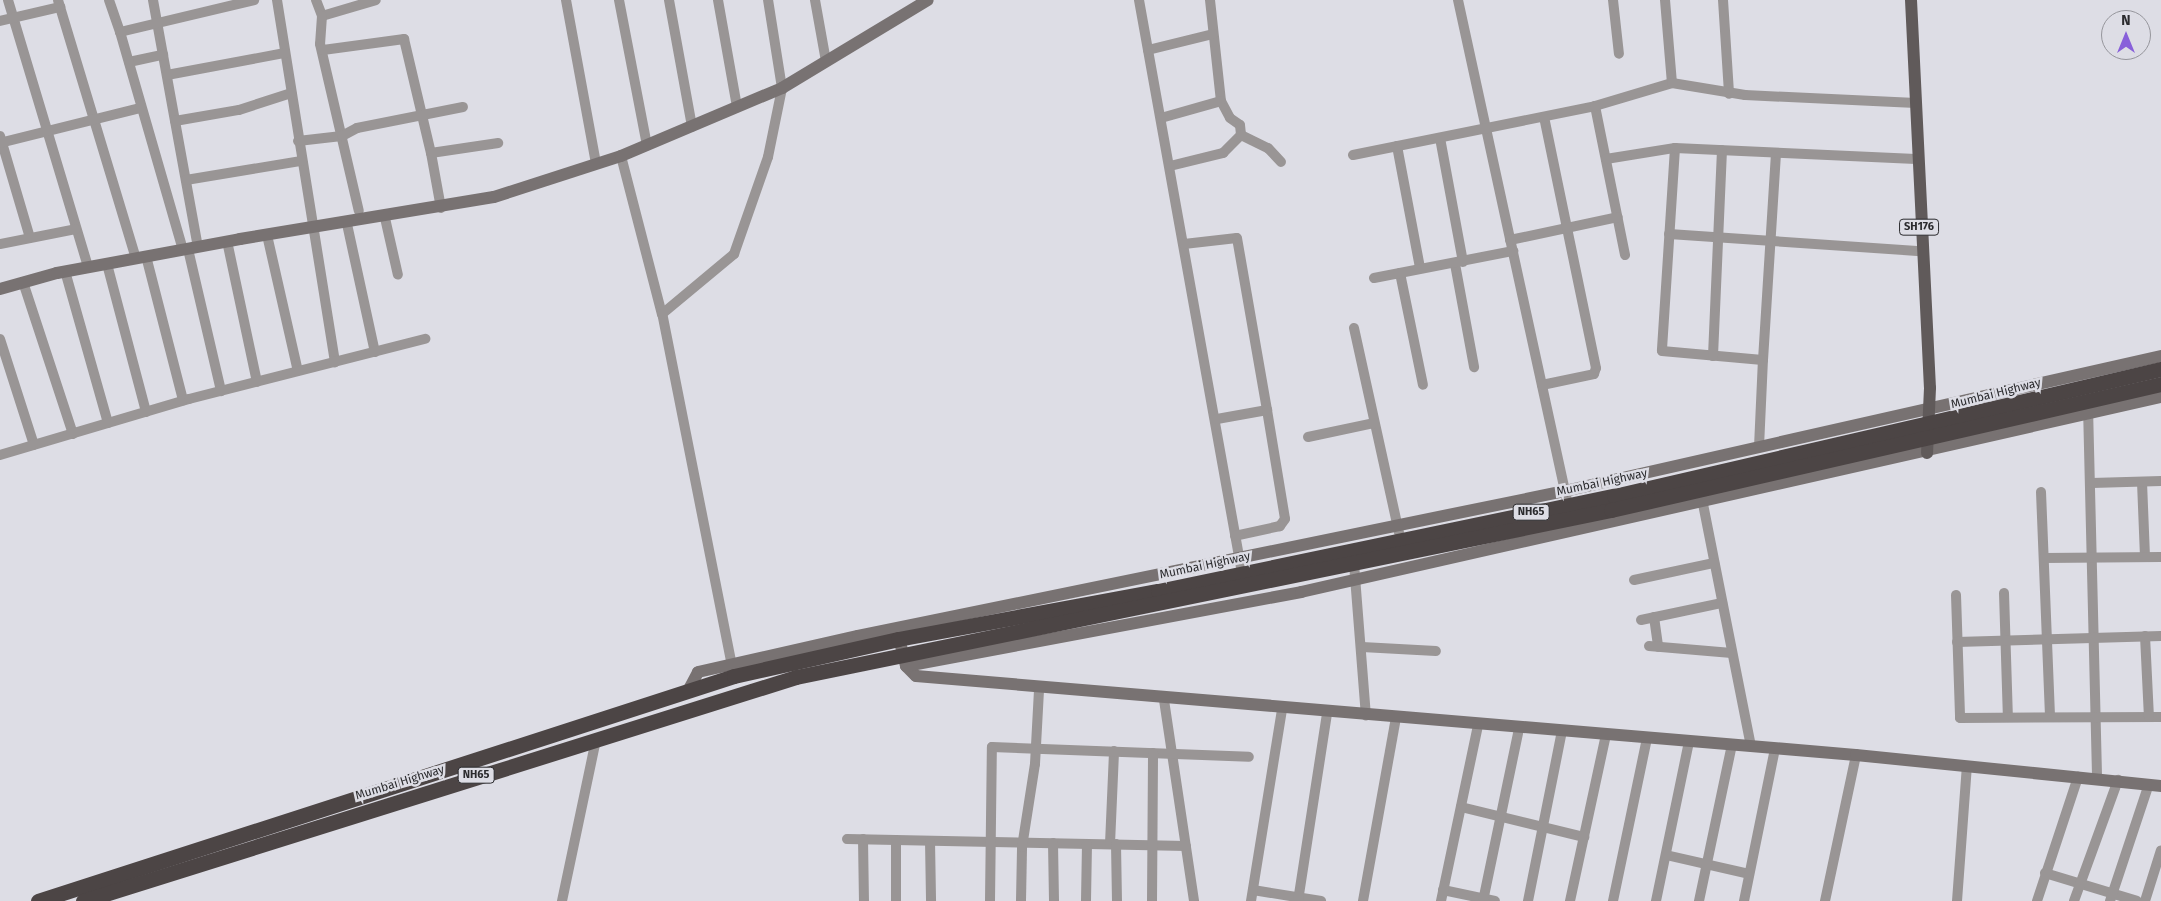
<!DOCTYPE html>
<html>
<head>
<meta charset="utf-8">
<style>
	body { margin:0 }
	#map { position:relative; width:2161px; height:901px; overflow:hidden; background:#dddde5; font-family:"Fira Sans",sans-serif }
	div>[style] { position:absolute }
	.street>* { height:10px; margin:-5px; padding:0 5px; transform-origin:5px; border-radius:5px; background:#999595 }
	.secondary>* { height:12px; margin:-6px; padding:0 6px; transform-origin:6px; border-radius:6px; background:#787272 }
	.primary>* { height:12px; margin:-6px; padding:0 6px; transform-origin:6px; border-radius:6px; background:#605a5a }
	.highway>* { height:15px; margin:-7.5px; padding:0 7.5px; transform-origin:7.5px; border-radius:7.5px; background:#4c4545 }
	span { translate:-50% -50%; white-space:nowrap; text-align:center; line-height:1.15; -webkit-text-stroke:5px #dddde5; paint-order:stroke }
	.shield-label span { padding:1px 4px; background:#dddde5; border:1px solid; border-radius:4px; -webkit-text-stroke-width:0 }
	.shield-label { font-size:11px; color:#2b2b2e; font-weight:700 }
	.street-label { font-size:12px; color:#2b2b2e }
	.north { position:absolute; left:2101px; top:10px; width:50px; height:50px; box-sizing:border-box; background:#dddde5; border:1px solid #96969c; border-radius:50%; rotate:0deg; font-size:14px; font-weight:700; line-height:20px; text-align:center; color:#2b2b2e }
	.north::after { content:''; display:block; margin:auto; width:18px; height:22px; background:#8860da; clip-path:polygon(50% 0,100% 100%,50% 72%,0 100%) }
</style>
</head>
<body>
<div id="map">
	<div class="street">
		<div style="left:8px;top:0;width:279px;rotate:73.3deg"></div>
		<div style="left:109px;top:0;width:34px;rotate:71deg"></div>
		<div style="left:153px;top:0;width:251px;rotate:79.7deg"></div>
		<div style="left:277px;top:0;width:367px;rotate:80.9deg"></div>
		<div style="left:316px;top:0;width:17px;rotate:69deg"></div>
		<div style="left:322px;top:16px;width:56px;rotate:-16.5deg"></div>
		<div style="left:566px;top:0;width:166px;rotate:79.6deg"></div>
		<div style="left:619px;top:0;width:148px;rotate:79.1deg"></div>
		<div style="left:669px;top:0;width:129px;rotate:79.7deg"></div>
		<div style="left:718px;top:0;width:109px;rotate:79.9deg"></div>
		<div style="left:815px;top:0;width:62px;rotate:79.8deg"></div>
		<div style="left:1139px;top:0;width:582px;rotate:79.81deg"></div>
		<div style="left:1210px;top:0;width:102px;rotate:83.8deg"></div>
		<div style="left:1221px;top:101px;width:19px;rotate:62deg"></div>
		<div style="left:1230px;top:118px;width:12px;rotate:35deg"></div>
		<div style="left:1240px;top:125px;width:10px;rotate:84deg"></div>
		<div style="left:1458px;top:0;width:517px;rotate:77.71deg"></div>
		<div style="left:1613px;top:0;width:54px;rotate:83.7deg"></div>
		<div style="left:1665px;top:0;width:83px;rotate:85.2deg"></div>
		<div style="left:1723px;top:0;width:94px;rotate:86.3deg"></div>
		<div style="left:60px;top:7px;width:262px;rotate:73.2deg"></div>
		<div style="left:322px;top:16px;width:28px;rotate:94deg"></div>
		<div style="left:320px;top:44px;width:171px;rotate:76.9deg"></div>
		<div style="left:0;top:21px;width:62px;rotate:-13.1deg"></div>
		<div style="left:60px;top:7px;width:7px;rotate:-106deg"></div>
		<div style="left:323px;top:50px;width:82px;rotate:-7.7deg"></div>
		<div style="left:404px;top:39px;width:117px;rotate:76.7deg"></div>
		<div style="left:1148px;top:50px;width:67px;rotate:-13.8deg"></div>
		<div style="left:129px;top:62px;width:35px;rotate:-12deg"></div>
		<div style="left:167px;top:75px;width:120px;rotate:-10.6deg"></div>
		<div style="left:1595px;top:106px;width:152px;rotate:78.6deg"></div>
		<div style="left:1161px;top:118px;width:62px;rotate:-15.8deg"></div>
		<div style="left:175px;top:121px;width:65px;rotate:-9.8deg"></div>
		<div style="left:239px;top:110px;width:55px;rotate:-18.1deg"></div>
		<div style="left:0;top:136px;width:106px;rotate:73.6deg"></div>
		<div style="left:1440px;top:138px;width:126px;rotate:79.5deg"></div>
		<div style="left:298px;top:141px;width:44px;rotate:-6.5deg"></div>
		<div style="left:342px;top:136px;width:17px;rotate:-28deg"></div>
		<div style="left:357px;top:128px;width:108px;rotate:-11.2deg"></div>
		<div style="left:0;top:143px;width:144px;rotate:-14deg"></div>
		<div style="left:1397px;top:146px;width:124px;rotate:79.3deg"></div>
		<div style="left:1675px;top:148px;width:203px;rotate:93.7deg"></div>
		<div style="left:1662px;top:351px;width:101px;rotate:5.1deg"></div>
		<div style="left:1763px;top:360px;width:207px;rotate:-86.4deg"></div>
		<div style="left:1353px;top:155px;width:247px;rotate:-11.4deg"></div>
		<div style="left:1595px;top:106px;width:80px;rotate:-16.6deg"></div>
		<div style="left:1672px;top:83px;width:74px;rotate:9.3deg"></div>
		<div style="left:1745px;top:95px;width:171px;rotate:2.7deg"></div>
		<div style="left:621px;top:156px;width:163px;rotate:75.5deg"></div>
		<div style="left:1606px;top:159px;width:70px;rotate:-9.1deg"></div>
		<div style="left:1675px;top:148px;width:241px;rotate:2.6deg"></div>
		<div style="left:1170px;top:166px;width:55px;rotate:-13.8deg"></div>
		<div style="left:1223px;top:153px;width:25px;rotate:-45deg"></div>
		<div style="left:1241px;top:135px;width:30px;rotate:26deg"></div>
		<div style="left:1268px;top:148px;width:19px;rotate:47deg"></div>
		<div style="left:186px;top:180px;width:117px;rotate:-9.4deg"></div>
		<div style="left:441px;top:208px;width:56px;rotate:-100.3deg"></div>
		<div style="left:431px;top:153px;width:68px;rotate:-8.5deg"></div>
		<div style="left:385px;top:218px;width:58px;rotate:77.2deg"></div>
		<div style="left:347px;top:224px;width:131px;rotate:77.7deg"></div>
		<div style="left:1669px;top:234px;width:252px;rotate:3.9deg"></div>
		<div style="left:267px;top:235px;width:139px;rotate:77.2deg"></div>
		<div style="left:1510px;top:240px;width:110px;rotate:-12deg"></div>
		<div style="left:227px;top:241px;width:144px;rotate:78deg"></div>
		<div style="left:0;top:244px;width:77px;rotate:-11.2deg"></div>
		<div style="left:1184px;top:244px;width:53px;rotate:-6.5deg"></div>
		<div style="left:1237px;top:238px;width:175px;rotate:80.1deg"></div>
		<div style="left:188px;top:249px;width:146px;rotate:76.9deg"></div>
		<div style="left:183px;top:250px;width:227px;rotate:-106.1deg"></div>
		<div style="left:120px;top:32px;width:138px;rotate:-13.4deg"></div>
		<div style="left:146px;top:256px;width:149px;rotate:75.6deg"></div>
		<div style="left:107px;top:264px;width:153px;rotate:75.2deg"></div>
		<div style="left:1455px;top:264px;width:105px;rotate:79.5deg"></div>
		<div style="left:65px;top:271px;width:158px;rotate:74.2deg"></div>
		<div style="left:1400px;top:273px;width:114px;rotate:78.4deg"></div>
		<div style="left:1374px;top:278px;width:142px;rotate:-11deg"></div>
		<div style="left:23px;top:282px;width:160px;rotate:71.8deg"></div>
		<div style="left:1354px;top:328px;width:209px;rotate:77.6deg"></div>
		<div style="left:0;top:339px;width:111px;rotate:72.2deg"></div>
		<div style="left:1713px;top:356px;width:206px;rotate:-87.5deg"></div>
		<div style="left:1542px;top:385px;width:53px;rotate:-11.9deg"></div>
		<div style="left:1594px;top:374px;width:6px;rotate:-72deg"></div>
		<div style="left:1596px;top:368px;width:256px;rotate:-101.7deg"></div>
		<div style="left:2088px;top:407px;width:371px;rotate:88.6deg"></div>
		<div style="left:1217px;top:419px;width:51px;rotate:-10.2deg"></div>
		<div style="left:1267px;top:410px;width:110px;rotate:80.6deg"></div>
		<div style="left:1285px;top:519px;width:9px;rotate:126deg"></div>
		<div style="left:1280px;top:526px;width:46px;rotate:167.5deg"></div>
		<div style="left:1308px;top:437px;width:67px;rotate:-12deg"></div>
		<div style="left:1759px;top:447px;width:87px;rotate:-87.4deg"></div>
		<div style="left:0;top:455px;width:197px;rotate:-16.5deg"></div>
		<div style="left:189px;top:399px;width:244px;rotate:-14.3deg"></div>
		<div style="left:2142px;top:482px;width:75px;rotate:87.7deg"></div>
		<div style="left:2092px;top:483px;width:69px;rotate:-1.7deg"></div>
		<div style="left:2041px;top:492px;width:225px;rotate:87.7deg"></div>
		<div style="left:1703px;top:504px;width:247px;rotate:78.8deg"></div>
		<div style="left:2044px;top:558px;width:117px;rotate:-0.5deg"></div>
		<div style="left:1354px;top:564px;width:152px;rotate:85.5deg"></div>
		<div style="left:1634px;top:580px;width:82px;rotate:-12deg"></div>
		<div style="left:2004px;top:593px;width:124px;rotate:88.2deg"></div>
		<div style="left:1956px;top:595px;width:123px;rotate:88.1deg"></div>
		<div style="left:1960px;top:718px;width:201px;rotate:-0.3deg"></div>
		<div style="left:1654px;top:617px;width:30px;rotate:82deg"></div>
		<div style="left:1641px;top:620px;width:83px;rotate:-11.9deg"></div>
		<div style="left:2145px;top:636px;width:81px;rotate:87.2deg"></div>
		<div style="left:1957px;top:642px;width:204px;rotate:-1.7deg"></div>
		<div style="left:1649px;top:646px;width:83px;rotate:4.8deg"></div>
		<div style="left:1362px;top:647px;width:74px;rotate:3.1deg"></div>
		<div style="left:733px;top:671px;width:364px;rotate:-101.2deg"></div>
		<div style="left:662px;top:314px;width:94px;rotate:-39.8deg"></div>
		<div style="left:734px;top:254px;width:103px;rotate:-70.7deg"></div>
		<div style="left:768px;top:157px;width:70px;rotate:-78.5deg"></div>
		<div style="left:782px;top:88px;width:89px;rotate:-99deg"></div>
		<div style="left:1164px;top:700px;width:203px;rotate:81.5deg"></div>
		<div style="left:1461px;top:807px;width:127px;rotate:13.7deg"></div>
		<div style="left:847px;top:839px;width:339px;rotate:1.2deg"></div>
		<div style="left:863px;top:839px;width:62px;rotate:89.1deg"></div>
		<div style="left:930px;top:841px;width:60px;rotate:89deg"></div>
		<div style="left:1053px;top:843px;width:58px;rotate:89deg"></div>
		<div style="left:1110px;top:844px;width:93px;rotate:-87.5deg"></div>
		<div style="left:1116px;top:844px;width:57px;rotate:89deg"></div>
		<div style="left:1666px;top:855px;width:85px;rotate:12.9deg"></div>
		<div style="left:2045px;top:873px;width:96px;rotate:16.9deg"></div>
		<div style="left:1253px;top:890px;width:69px;rotate:9.2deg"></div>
		<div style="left:1443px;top:890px;width:53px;rotate:11.9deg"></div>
		<div style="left:562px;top:901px;width:166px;rotate:-78.1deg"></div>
		<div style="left:896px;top:901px;width:61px;rotate:-90deg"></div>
		<div style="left:990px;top:901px;width:154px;rotate:-89.3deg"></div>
		<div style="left:992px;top:747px;width:257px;rotate:2.2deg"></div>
		<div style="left:1021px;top:901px;width:54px;rotate:-88.9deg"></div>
		<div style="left:1022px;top:847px;width:84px;rotate:-81.1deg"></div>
		<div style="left:1035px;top:764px;width:74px;rotate:-86.9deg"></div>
		<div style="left:1086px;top:901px;width:57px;rotate:-89deg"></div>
		<div style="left:1152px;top:901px;width:148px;rotate:-89.6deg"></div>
		<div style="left:1251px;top:901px;width:194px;rotate:-80.8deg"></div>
		<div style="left:1298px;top:901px;width:190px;rotate:-81.2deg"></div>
		<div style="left:1363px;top:901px;width:186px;rotate:-79.8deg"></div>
		<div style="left:1441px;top:901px;width:180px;rotate:-78.1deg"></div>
		<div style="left:1483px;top:901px;width:177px;rotate:-78.2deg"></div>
		<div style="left:1528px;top:901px;width:173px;rotate:-78.7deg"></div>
		<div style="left:1570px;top:901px;width:170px;rotate:-77.8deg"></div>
		<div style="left:1613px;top:901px;width:167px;rotate:-78.2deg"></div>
		<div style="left:1656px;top:901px;width:162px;rotate:-78.3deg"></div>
		<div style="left:1699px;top:901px;width:159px;rotate:-78.1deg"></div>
		<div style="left:1744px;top:901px;width:156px;rotate:-78.5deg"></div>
		<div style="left:1825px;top:901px;width:149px;rotate:-78deg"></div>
		<div style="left:1957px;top:901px;width:135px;rotate:-85.8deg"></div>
		<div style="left:2037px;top:901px;width:131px;rotate:-71.7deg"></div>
		<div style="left:2074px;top:901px;width:129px;rotate:-70deg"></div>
		<div style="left:2110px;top:901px;width:123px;rotate:-71.6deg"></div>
		<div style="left:2145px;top:901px;width:53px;rotate:-72.6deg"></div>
	</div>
	<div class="secondary">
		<div style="left:0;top:289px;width:59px;rotate:-15.7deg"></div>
		<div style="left:57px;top:273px;width:186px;rotate:-10.5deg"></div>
		<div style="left:240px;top:239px;width:257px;rotate:-9.4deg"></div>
		<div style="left:494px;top:197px;width:133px;rotate:-17.9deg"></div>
		<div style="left:621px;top:156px;width:175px;rotate:-22.9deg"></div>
		<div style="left:782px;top:88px;width:170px;rotate:-31.1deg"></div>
		<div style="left:897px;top:630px;width:37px;rotate:76deg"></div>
		<div style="left:906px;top:666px;width:14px;rotate:45deg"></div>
		<div style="left:916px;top:676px;width:943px;rotate:4.8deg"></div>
		<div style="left:1856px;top:755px;width:307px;rotate:5.8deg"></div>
		<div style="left:906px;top:666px;width:402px;rotate:-10.6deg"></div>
		<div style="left:1301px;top:592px;width:882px;rotate:-12.78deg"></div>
		<div style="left:688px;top:691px;width:21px;rotate:-62deg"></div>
		<div style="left:698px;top:672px;width:164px;rotate:-12.7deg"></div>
		<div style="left:858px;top:636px;width:722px;rotate:-11.59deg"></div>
		<div style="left:1565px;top:491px;width:611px;rotate:-12.76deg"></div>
	</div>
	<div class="primary">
		<div style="left:1911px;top:0;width:388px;rotate:87.2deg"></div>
		<div style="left:1930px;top:388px;width:65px;rotate:92.6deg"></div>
	</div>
	<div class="highway">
		<div style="left:38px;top:901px;width:731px;rotate:-17.91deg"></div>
		<div style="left:734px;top:676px;width:168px;rotate:-12.7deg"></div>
		<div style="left:898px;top:639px;width:264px;rotate:-10.5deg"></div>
		<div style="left:1158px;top:591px;width:466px;rotate:-11.8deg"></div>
		<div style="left:1614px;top:496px;width:562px;rotate:-13.07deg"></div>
		<div style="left:83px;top:901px;width:747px;rotate:-17.44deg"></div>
		<div style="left:796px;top:677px;width:832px;rotate:-11.58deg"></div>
		<div style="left:1611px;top:510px;width:564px;rotate:-12.9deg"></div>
	</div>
	<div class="shield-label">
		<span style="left:1919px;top:227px">SH176</span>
		<span style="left:1531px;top:512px">NH65</span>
		<span style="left:476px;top:775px">NH65</span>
	</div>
	<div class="street-label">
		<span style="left:1996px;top:394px;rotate:-14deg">Mumbai Highway</span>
		<span style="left:1602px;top:483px;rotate:-12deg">Mumbai Highway</span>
		<span style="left:1205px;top:566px;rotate:-12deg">Mumbai Highway</span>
		<span style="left:400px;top:783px;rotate:-17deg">Mumbai Highway</span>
	</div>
	<div class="north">N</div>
</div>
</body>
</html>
